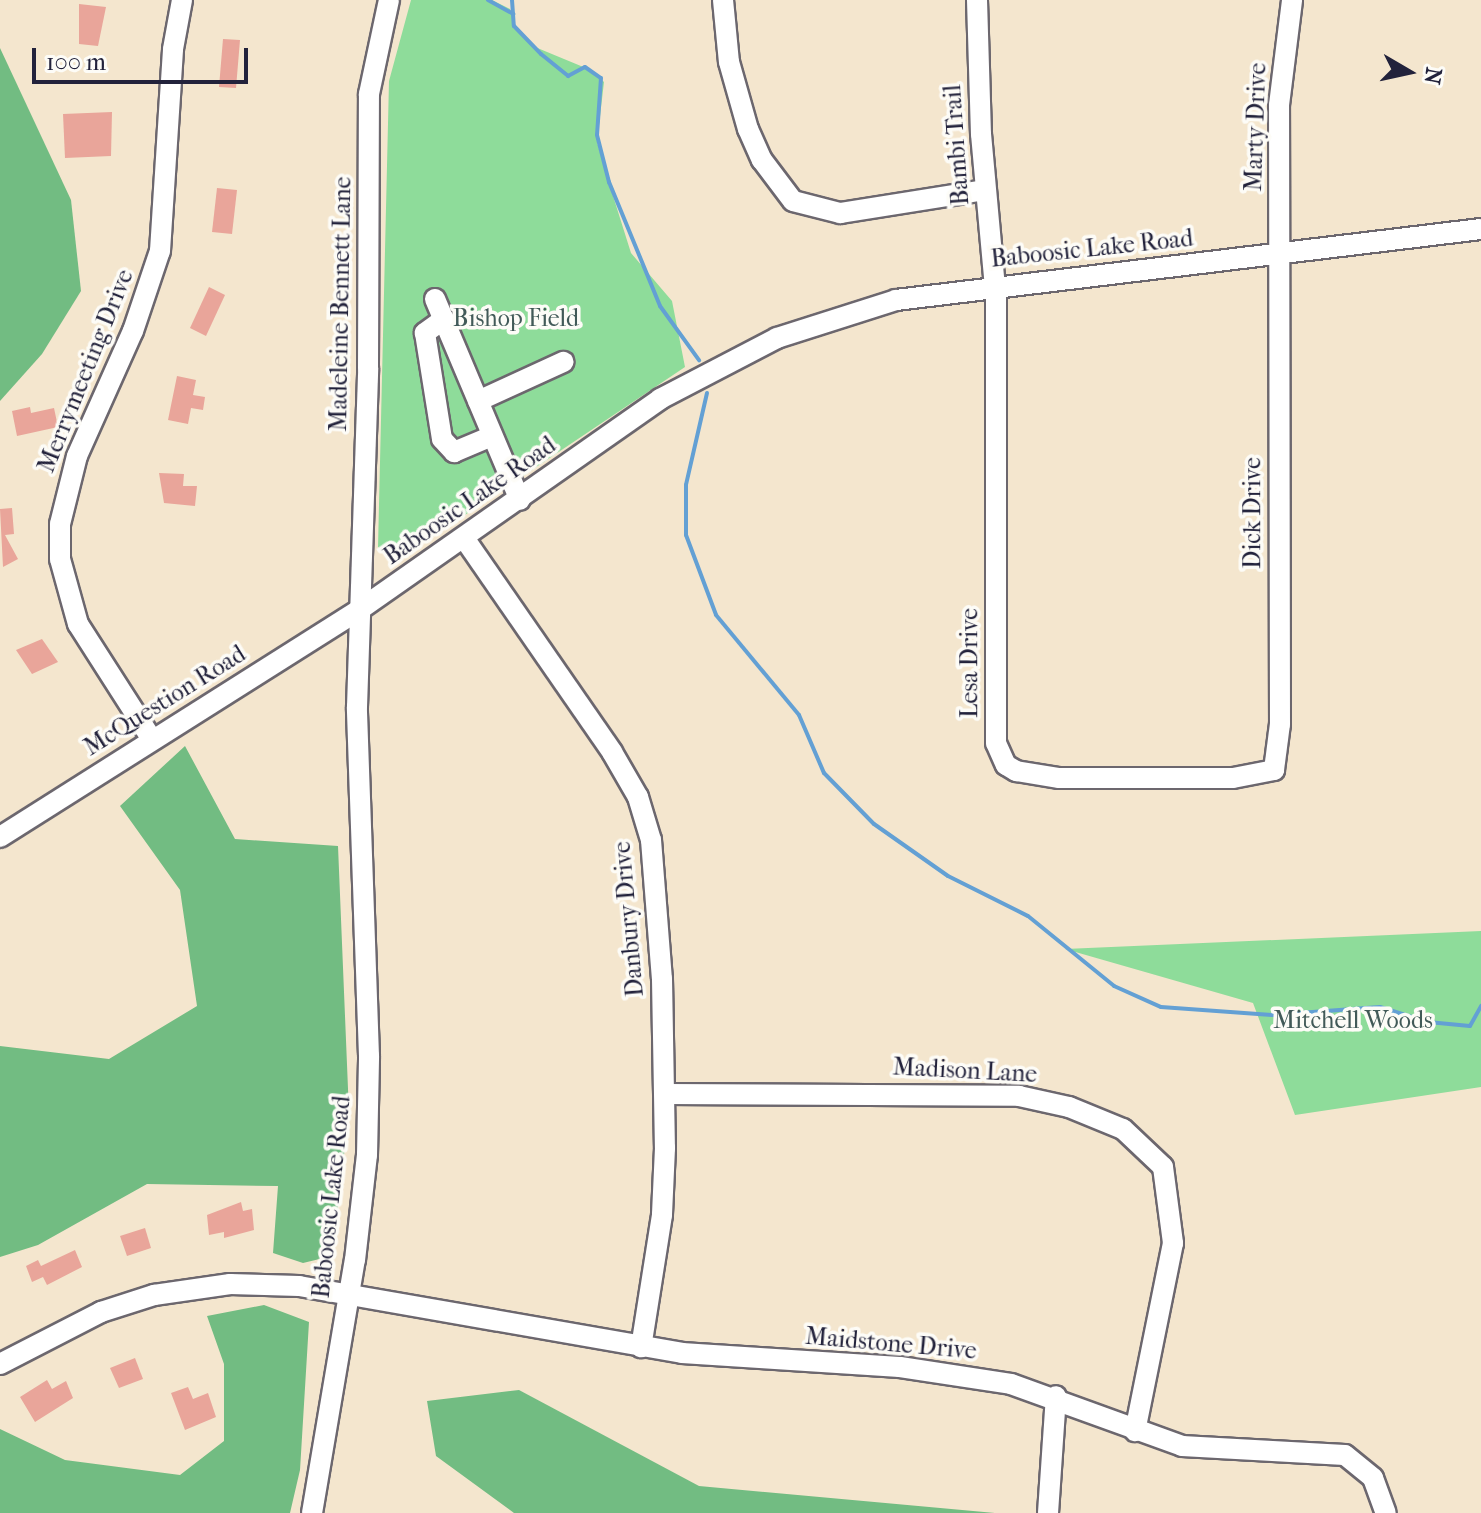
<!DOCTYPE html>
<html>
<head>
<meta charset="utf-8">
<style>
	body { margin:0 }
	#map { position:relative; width:1481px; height:1513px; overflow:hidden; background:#f4e6ce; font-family:"IM FELL French Canon",serif }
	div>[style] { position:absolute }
	.green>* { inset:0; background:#8edc9a }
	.forest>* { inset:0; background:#72bc82 }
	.stream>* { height:4px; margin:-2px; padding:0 2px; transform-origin:2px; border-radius:2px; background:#63a0d4 }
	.building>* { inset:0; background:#e9a59a }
	.roads { filter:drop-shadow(2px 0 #6c676e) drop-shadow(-2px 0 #6c676e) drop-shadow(0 2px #6c676e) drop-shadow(0 -2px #6c676e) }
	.minor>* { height:20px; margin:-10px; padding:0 10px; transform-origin:10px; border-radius:10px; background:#fff }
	span { translate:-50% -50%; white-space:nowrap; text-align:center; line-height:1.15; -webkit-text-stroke:7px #fdfcf7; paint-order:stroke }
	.street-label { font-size:24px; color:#22223b }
	.park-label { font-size:24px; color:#425a58 }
	.north { position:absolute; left:1369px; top:32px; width:80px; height:80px; -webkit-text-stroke:6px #fdfcf7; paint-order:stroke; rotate:99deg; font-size:22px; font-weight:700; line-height:32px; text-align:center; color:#22223b }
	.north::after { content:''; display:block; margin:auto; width:28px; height:36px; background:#22223b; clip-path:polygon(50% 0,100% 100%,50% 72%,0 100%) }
	.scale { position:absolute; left:32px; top:48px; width:216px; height:36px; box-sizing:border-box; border:4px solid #22223b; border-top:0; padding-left:10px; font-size:24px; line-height:28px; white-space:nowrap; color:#22223b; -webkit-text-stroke:6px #fdfcf7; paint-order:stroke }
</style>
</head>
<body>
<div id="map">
	<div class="green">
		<div style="clip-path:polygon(411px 0,492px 0,510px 9px,516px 28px,535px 47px,593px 71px,604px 82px,597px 142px,608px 180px,631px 253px,672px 301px,685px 367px,404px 556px,389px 555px,378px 547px,389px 81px)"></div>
		<div style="clip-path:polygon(1481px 931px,1481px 1087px,1295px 1115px,1253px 1003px,1065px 949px)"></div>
	</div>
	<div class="forest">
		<div style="clip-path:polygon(0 48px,71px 200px,81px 291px,42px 354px,0 401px)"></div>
		<div style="clip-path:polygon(185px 746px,235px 839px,338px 846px,349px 1113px,332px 1256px,303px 1263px,273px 1253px,278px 1186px,147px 1184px,38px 1245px,0 1257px,0 1046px,109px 1059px,197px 1006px,180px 890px,120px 806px)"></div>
		<div style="clip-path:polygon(264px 1305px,309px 1322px,300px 1470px,290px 1513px,0 1513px,0 1429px,65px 1460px,180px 1475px,224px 1441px,224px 1364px,207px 1316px)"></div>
		<div style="clip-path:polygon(519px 1390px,699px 1486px,995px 1513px,514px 1513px,436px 1456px,427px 1401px)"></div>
	</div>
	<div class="stream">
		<div style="left:488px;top:0;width:29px;rotate:29deg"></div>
		<div style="left:512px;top:0;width:26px;rotate:86deg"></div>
		<div style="left:514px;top:26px;width:39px;rotate:46deg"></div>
		<div style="left:541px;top:54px;width:35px;rotate:39deg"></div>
		<div style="left:568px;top:76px;width:19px;rotate:-28deg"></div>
		<div style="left:585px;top:67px;width:19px;rotate:35deg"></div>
		<div style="left:601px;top:78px;width:57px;rotate:94deg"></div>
		<div style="left:597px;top:135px;width:49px;rotate:75.7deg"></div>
		<div style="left:609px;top:182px;width:134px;rotate:67.6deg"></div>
		<div style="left:660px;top:306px;width:67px;rotate:54.2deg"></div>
		<div style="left:707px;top:393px;width:94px;rotate:102.9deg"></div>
		<div style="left:686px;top:485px;width:50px;rotate:90deg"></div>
		<div style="left:686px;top:535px;width:85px;rotate:69.4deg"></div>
		<div style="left:716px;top:615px;width:130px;rotate:50.3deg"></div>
		<div style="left:799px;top:715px;width:63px;rotate:66.7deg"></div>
		<div style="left:824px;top:773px;width:71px;rotate:45.6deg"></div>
		<div style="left:874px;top:824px;width:90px;rotate:35.1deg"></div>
		<div style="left:948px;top:876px;width:89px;rotate:26.6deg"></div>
		<div style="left:1028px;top:916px;width:111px;rotate:39.1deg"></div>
		<div style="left:1114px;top:986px;width:51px;rotate:24.1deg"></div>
		<div style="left:1161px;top:1007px;width:111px;rotate:4.1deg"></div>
		<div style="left:1272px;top:1015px;width:108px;rotate:-4.2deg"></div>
		<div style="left:1380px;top:1007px;width:50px;rotate:17.4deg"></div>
		<div style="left:1428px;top:1022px;width:42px;rotate:5.4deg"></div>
		<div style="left:1470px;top:1026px;width:23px;rotate:-61deg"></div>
	</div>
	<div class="building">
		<div style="clip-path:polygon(79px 4px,106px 7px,98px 46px,79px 44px)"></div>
		<div style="clip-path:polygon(223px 39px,240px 40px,236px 88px,219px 87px)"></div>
		<div style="clip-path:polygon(112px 112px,111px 156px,65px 158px,63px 114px)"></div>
		<div style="clip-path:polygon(217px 188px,237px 190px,232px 234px,212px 232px)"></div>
		<div style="clip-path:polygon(209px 287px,225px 295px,206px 336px,190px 328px)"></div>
		<div style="clip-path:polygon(177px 376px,196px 380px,193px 395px,205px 397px,203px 410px,191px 408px,188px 424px,168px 420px)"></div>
		<div style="clip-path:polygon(30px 407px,31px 413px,54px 408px,58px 427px,17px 436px,12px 411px)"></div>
		<div style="clip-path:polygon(159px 473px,184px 474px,183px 486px,197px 486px,195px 506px,164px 503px)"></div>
		<div style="clip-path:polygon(12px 508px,14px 534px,5px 535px,18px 559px,3px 567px,0 509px)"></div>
		<div style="clip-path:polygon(42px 639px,58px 662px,32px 674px,16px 650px)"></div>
		<div style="clip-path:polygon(241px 1202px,243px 1211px,252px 1209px,254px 1230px,224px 1238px,224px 1232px,209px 1235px,207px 1215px)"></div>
		<div style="clip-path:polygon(145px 1228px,151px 1248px,127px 1256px,120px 1236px)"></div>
		<div style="clip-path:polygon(75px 1250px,82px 1267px,47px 1285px,43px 1277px,32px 1282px,26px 1266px,38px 1260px,41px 1266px)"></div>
		<div style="clip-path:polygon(135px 1358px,143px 1379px,119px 1388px,110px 1368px)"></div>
		<div style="clip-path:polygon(47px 1380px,52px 1389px,66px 1381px,73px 1398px,35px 1422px,20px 1397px)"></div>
		<div style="clip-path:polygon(188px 1387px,193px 1399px,208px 1393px,216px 1417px,185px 1430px,171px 1393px)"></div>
	</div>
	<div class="roads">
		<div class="minor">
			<div style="left:723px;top:0;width:62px;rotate:84.5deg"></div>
			<div style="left:729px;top:62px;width:70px;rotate:74.2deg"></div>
			<div style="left:748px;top:129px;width:34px;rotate:66deg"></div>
			<div style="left:762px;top:160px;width:51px;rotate:52.9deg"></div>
			<div style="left:793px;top:201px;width:49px;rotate:14.3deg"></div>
			<div style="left:840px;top:213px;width:147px;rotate:-9deg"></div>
			<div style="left:977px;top:0;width:134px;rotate:88.3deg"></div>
			<div style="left:981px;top:134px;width:165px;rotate:84.8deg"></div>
			<div style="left:996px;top:298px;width:445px;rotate:90deg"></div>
			<div style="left:996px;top:743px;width:24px;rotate:66deg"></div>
			<div style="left:1006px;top:765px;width:12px;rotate:31deg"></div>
			<div style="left:1016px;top:771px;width:44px;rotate:9.2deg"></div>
			<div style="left:1059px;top:778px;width:174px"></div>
			<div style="left:1233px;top:778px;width:42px;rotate:-11deg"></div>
			<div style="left:1274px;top:770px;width:46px;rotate:-82.6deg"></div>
			<div style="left:1280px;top:724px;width:619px;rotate:-90.09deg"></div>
			<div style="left:1279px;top:105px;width:106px;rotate:-82.9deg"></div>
			<div style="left:435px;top:299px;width:218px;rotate:67.1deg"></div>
			<div style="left:444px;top:319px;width:24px;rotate:144deg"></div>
			<div style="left:425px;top:333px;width:107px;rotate:80.9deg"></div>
			<div style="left:442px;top:439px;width:18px;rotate:47deg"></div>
			<div style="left:454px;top:452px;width:41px;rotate:-22.8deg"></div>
			<div style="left:478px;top:401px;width:94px;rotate:-24.6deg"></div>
			<div style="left:464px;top:538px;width:260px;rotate:55.3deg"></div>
			<div style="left:612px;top:752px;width:52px;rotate:60deg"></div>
			<div style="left:638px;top:797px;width:45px;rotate:73.2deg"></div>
			<div style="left:651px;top:840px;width:139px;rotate:85.5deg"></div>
			<div style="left:662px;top:979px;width:169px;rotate:89deg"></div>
			<div style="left:665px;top:1148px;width:67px;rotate:92.6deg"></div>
			<div style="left:662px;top:1215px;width:134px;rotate:99deg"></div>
			<div style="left:151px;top:738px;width:135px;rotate:-122.6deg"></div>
			<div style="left:78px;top:624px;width:67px;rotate:-105.5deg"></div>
			<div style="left:60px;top:559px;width:35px;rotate:-90deg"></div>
			<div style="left:60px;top:524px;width:70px;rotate:-76deg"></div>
			<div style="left:77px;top:456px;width:137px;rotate:-65.9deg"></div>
			<div style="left:133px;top:331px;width:84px;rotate:-71.4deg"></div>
			<div style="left:160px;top:251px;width:202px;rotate:-86.3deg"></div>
			<div style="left:173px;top:49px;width:50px;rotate:-79.6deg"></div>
			<div style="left:0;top:837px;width:425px;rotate:-32.3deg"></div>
			<div style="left:359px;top:610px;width:368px;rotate:-35deg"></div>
			<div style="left:660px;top:399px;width:132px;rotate:-27.5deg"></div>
			<div style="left:777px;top:338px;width:125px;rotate:-17.7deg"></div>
			<div style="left:896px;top:300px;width:589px;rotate:-6.92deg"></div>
			<div style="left:666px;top:1094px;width:353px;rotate:0.3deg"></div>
			<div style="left:1019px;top:1096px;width:51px;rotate:12.4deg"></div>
			<div style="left:1069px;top:1107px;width:58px;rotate:22.2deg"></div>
			<div style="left:1123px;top:1129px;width:55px;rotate:43.5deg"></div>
			<div style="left:1163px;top:1167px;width:77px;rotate:82.5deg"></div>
			<div style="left:1173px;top:1243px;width:192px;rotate:101.4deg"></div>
			<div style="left:0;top:1364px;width:114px;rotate:-27.2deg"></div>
			<div style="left:101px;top:1312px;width:56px;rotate:-17.8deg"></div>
			<div style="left:154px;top:1295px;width:77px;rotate:-8.2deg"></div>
			<div style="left:230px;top:1284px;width:69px;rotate:1.7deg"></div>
			<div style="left:299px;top:1286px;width:389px;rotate:9.9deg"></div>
			<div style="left:682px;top:1353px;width:218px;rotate:3.7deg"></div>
			<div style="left:900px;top:1367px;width:112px;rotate:8.7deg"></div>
			<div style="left:1011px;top:1384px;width:182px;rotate:19.9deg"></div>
			<div style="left:1182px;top:1446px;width:163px;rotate:3.2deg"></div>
			<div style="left:1345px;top:1455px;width:36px;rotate:39deg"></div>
			<div style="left:1373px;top:1478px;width:37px;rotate:70deg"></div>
			<div style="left:312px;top:1513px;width:257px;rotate:-80.4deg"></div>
			<div style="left:355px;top:1260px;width:106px;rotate:-83.5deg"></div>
			<div style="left:367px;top:1155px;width:99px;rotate:-88.8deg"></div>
			<div style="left:369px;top:1056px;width:349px;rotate:-92deg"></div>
			<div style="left:357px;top:707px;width:339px;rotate:-88.1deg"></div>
			<div style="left:368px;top:368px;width:274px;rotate:-89.8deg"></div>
			<div style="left:369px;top:94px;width:96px;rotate:-78deg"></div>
			<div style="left:1048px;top:1513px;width:117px;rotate:-86.1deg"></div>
		</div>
	</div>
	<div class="street-label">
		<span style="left:1256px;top:127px;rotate:-88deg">Marty Drive</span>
		<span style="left:957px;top:145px;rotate:-94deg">Bambi Trail</span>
		<span style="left:1092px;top:249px;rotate:-6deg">Baboosic Lake Road</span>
		<span style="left:341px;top:304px;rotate:-89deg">Madeleine Bennett Lane</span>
		<span style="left:86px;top:371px;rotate:-68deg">Merrymeeting Drive</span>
		<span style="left:470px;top:501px;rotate:-35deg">Baboosic Lake Road</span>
		<span style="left:1253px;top:513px;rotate:-90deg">Dick Drive</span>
		<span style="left:970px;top:663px;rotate:-90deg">Lesa Drive</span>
		<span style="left:165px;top:701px;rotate:-32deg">McQuestion Road</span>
		<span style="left:629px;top:919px;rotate:-95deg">Danbury Drive</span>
		<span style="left:965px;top:1071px;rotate:3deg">Madison Lane</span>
		<span style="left:332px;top:1197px;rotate:-84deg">Baboosic Lake Road</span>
		<span style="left:891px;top:1344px;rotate:5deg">Maidstone Drive</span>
	</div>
	<div class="park-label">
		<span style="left:516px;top:319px">Bishop Field</span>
		<span style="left:1353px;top:1021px">Mitchell Woods</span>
	</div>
	<div class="north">N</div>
	<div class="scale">100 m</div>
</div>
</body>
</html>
